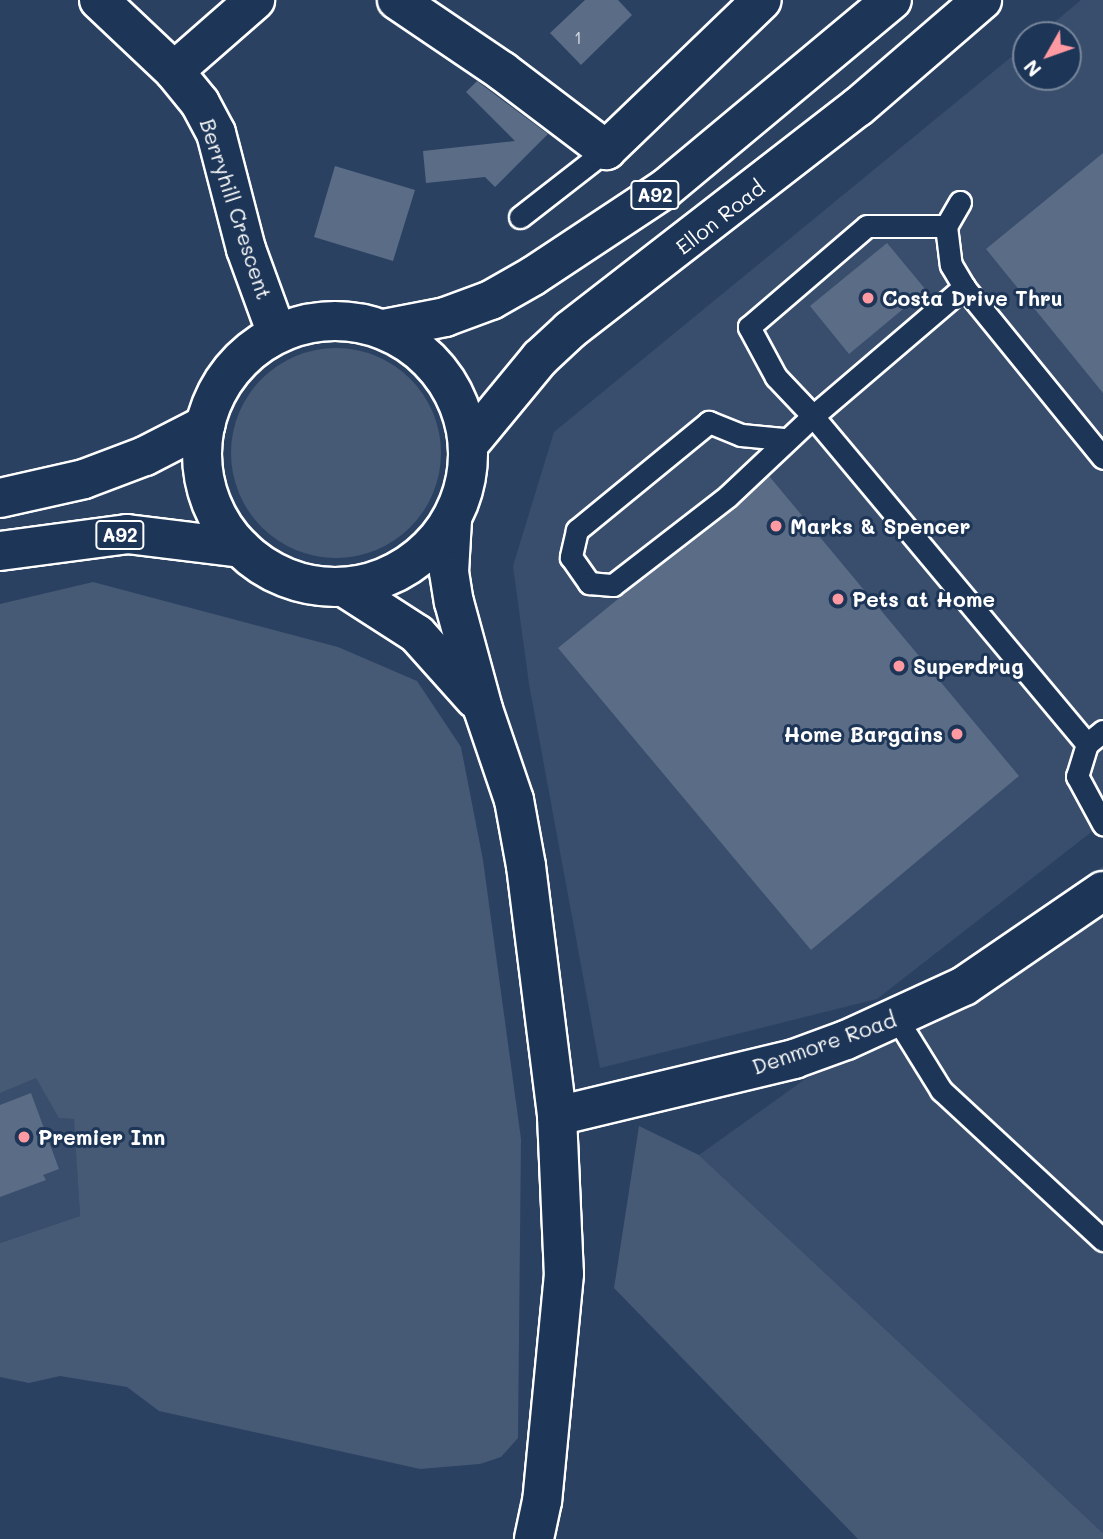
<!DOCTYPE html>
<html>
<head>
<meta charset="utf-8">
<style>
	body { margin:0 }
	#map { position:relative; width:1103px; height:1539px; overflow:hidden; background:#2a4161; font-family:Mali,sans-serif }
	div>[style] { position:absolute }
	.built>* { inset:0; background:#394e6c }
	.green>* { inset:0; background:#465975 }
	.round { border-radius:50% }
	.building>* { inset:0; background:#5b6c86 }
	.roads { filter:drop-shadow(2px 0 #fff) drop-shadow(-2px 0 #fff) drop-shadow(0 2px #fff) drop-shadow(0 -2px #fff) }
	.lane>* { height:21px; margin:-10.5px; padding:0 10.5px; transform-origin:10.5px; border-radius:10.5px; background:#1d3557 }
	.street>* { height:38px; margin:-19px; padding:0 19px; transform-origin:19px; border-radius:19px; background:#1d3557 }
	.secondary>* { height:38px; margin:-19px; padding:0 19px; transform-origin:19px; border-radius:19px; background:#1d3557 }
	.primary>* { height:38px; margin:-19px; padding:0 19px; transform-origin:19px; border-radius:19px; background:#1d3557 }
	.primary>.ring { margin:-19px; padding:0; box-sizing:content-box; background:none; border:38px solid #1d3557; border-radius:50% }
	.dots>* { width:19px; height:19px; translate:-50% -50%; box-sizing:border-box; border:4px solid #1d3557; border-radius:50% }
	span { translate:-50% -50%; white-space:nowrap; text-align:center; line-height:1.15; -webkit-text-stroke:6px #1d3557; paint-order:stroke }
	.number-label { font-size:18px; color:#d6dae1 }
	.number-label span { -webkit-text-stroke-width:0 }
	.shield-label span { padding:2px 5px; background:#1d3557; border:2px solid; border-radius:5px; -webkit-text-stroke-width:0 }
	.shield-label { font-size:19px; color:#fff; font-weight:700 }
	.street-label { font-size:21px; color:#fff }
	.poi-label { font-size:21px; color:#fff; font-weight:700 }
	.left { translate:0 -50%; text-align:left }
	.right { translate:-100% -50%; text-align:right }
	.north { position:absolute; left:1012px; top:21px; width:70px; height:70px; box-sizing:border-box; background:#1d3557; border:2px solid #77869a; border-radius:50%; rotate:230deg; font-size:19px; font-weight:700; line-height:28px; text-align:center; color:#fff }
	.north::after { content:''; display:block; margin:auto; width:24px; height:32px; background:#ff9aa2; clip-path:polygon(50% 0,100% 100%,50% 72%,0 100%) }
</style>
</head>
<body>
<div id="map">
	<div class="built">
		<div style="clip-path:polygon(1081px 0,1103px 0,1103px 823px,877px 999px,600px 1068px,529px 684px,513px 566px,554px 432px,1026px 45px,1026px 77px,1068px 77px,1068px 35px,1039px 35px)"></div>
		<div style="clip-path:polygon(0 763px,58px 812px,80px 1216px,0 1243px)"></div>
		<div style="clip-path:polygon(1103px 866px,1103px 1533px,699px 1155px)"></div>
	</div>
	<div class="green">
		<div class="round" style="left:231px;top:348px;width:210px;height:210px"></div>
		<div style="clip-path:polygon(93px 582px,338px 647px,417px 681px,461px 747px,483px 860px,521px 1139px,518px 1438px,501px 1457px,480px 1464px,420px 1469px,159px 1411px,127px 1387px,60px 1376px,29px 1383px,0 1377px,0 1243px,80px 1216px,74px 1119px,59px 1118px,36px 1078px,0 1093px,0 604px)"></div>
		<div style="clip-path:polygon(639px 1126px,699px 1155px,1103px 1533px,1103px 1539px,858px 1539px,614px 1288px)"></div>
	</div>
	<div class="building">
		<div style="clip-path:polygon(585px 0,618px 0,632px 15px,581px 65px,550px 33px)"></div>
		<div style="clip-path:polygon(477px 81px,548px 134px,495px 187px,485px 177px,426px 183px,423px 151px,515px 141px,466px 92px)"></div>
		<div style="clip-path:polygon(1103px 153px,1103px 393px,986px 249px)"></div>
		<div style="clip-path:polygon(335px 166px,415px 190px,393px 261px,314px 237px)"></div>
		<div style="clip-path:polygon(887px 243px,926px 290px,849px 354px,810px 306px)"></div>
		<div style="clip-path:polygon(769px 476px,1019px 776px,811px 950px,558px 648px)"></div>
		<div style="clip-path:polygon(31px 1093px,59px 1169px,43px 1175px,46px 1180px,0 1197px,0 1105px)"></div>
	</div>
	<div class="roads">
		<div class="lane">
			<div style="left:960px;top:202px;width:28px;rotate:120deg"></div>
			<div style="left:946px;top:226px;width:39px;rotate:83deg"></div>
			<div style="left:951px;top:265px;width:26px;rotate:59deg"></div>
			<div style="left:520px;top:217px;width:109px;rotate:-37.9deg"></div>
			<div style="left:783px;top:439px;width:42px;rotate:-174.6deg"></div>
			<div style="left:741px;top:435px;width:35px;rotate:-158deg"></div>
			<div style="left:709px;top:422px;width:171px;rotate:140.7deg"></div>
			<div style="left:577px;top:530px;width:28px;rotate:103deg"></div>
			<div style="left:571px;top:557px;width:32px;rotate:55deg"></div>
			<div style="left:589px;top:583px;width:24px;rotate:5deg"></div>
			<div style="left:613px;top:585px;width:145px;rotate:-37.7deg"></div>
			<div style="left:728px;top:496px;width:117px;rotate:-43.3deg"></div>
			<div style="left:813px;top:416px;width:54px;rotate:-133.5deg"></div>
			<div style="left:776px;top:377px;width:57px;rotate:-118.4deg"></div>
			<div style="left:749px;top:327px;width:155px;rotate:-40.6deg"></div>
			<div style="left:867px;top:226px;width:79px"></div>
			<div style="left:1103px;top:731px;width:21px;rotate:141deg"></div>
			<div style="left:1087px;top:744px;width:34px;rotate:107deg"></div>
			<div style="left:1077px;top:776px;width:55px;rotate:61.6deg"></div>
			<div style="left:1087px;top:744px;width:427px;rotate:-129.9deg"></div>
			<div style="left:813px;top:416px;width:199px;rotate:-40.5deg"></div>
			<div style="left:964px;top:287px;width:220px;rotate:50.9deg"></div>
			<div style="left:897px;top:1019px;width:84px;rotate:58.2deg"></div>
			<div style="left:941px;top:1090px;width:221px;rotate:42.8deg"></div>
		</div>
		<div class="street">
			<div style="left:99px;top:0;width:103px;rotate:43.4deg"></div>
			<div style="left:174px;top:71px;width:41px;rotate:50.9deg"></div>
			<div style="left:200px;top:103px;width:34px;rotate:62deg"></div>
			<div style="left:216px;top:133px;width:120px;rotate:75.5deg"></div>
			<div style="left:246px;top:249px;width:90px;rotate:70deg"></div>
			<div style="left:397px;top:0;width:127px;rotate:34.1deg"></div>
			<div style="left:502px;top:71px;width:131px;rotate:37.2deg"></div>
			<div style="left:606px;top:150px;width:216px;rotate:-43.9deg"></div>
			<div style="left:174px;top:71px;width:108px;rotate:-41.2deg"></div>
		</div>
		<div class="secondary">
			<div style="left:452px;top:520px;width:52px;rotate:93.3deg"></div>
			<div style="left:449px;top:572px;width:30px;rotate:81deg"></div>
			<div style="left:454px;top:602px;width:111px;rotate:74.8deg"></div>
			<div style="left:483px;top:709px;width:96px;rotate:71.2deg"></div>
			<div style="left:514px;top:800px;width:67px;rotate:79.7deg"></div>
			<div style="left:526px;top:866px;width:252px;rotate:82.9deg"></div>
			<div style="left:557px;top:1116px;width:158px;rotate:87.5deg"></div>
			<div style="left:564px;top:1274px;width:228px;rotate:95.5deg"></div>
			<div style="left:542px;top:1501px;width:39px;rotate:102deg"></div>
			<div style="left:344px;top:587px;width:87px;rotate:32.8deg"></div>
			<div style="left:417px;top:634px;width:87px;rotate:48.3deg"></div>
			<div style="left:557px;top:1116px;width:244px;rotate:-13.5deg"></div>
			<div style="left:794px;top:1059px;width:55px;rotate:-20.1deg"></div>
			<div style="left:846px;top:1040px;width:130px;rotate:-24.6deg"></div>
			<div style="left:964px;top:986px;width:168px;rotate:-34.4deg"></div>
		</div>
		<div class="primary">
			<div class="ring" style="left:202px;top:321px;width:228px;height:228px"></div>
			<div style="left:384px;top:329px;width:62px;rotate:-11.1deg"></div>
			<div style="left:445px;top:317px;width:49px;rotate:-20.3deg"></div>
			<div style="left:491px;top:300px;width:48px;rotate:-29.7deg"></div>
			<div style="left:533px;top:276px;width:159px;rotate:-33.5deg"></div>
			<div style="left:666px;top:188px;width:294px;rotate:-39.8deg"></div>
			<div style="left:469px;top:444px;width:112px;rotate:-50.5deg"></div>
			<div style="left:540px;top:358px;width:41px;rotate:-43deg"></div>
			<div style="left:570px;top:330px;width:364px;rotate:-37.8deg"></div>
			<div style="left:858px;top:107px;width:164px;rotate:-40.8deg"></div>
			<div style="left:0;top:498px;width:86px;rotate:-12.7deg"></div>
			<div style="left:84px;top:479px;width:65px;rotate:-20.7deg"></div>
			<div style="left:145px;top:456px;width:68px;rotate:-27.3deg"></div>
			<div style="left:0;top:551px;width:128px;rotate:-7.6deg"></div>
			<div style="left:127px;top:534px;width:115px;rotate:7deg"></div>
		</div>
	</div>
	<div class="dots">
		<div style="left:868px;top:298px;background:#ff9aa2"></div>
		<div style="left:776px;top:526px;background:#ff9aa2"></div>
		<div style="left:838px;top:599px;background:#ff9aa2"></div>
		<div style="left:899px;top:666px;background:#ff9aa2"></div>
		<div style="left:957px;top:734px;background:#ff9aa2"></div>
		<div style="left:24px;top:1137px;background:#ff9aa2"></div>
	</div>
	<div class="number-label">
		<span style="left:578px;top:37px">1</span>
	</div>
	<div class="shield-label">
		<span style="left:655px;top:195px">A92</span>
		<span style="left:120px;top:535px">A92</span>
	</div>
	<div class="street-label">
		<span style="left:236px;top:209px;rotate:72deg">Berryhill Crescent</span>
		<span style="left:720px;top:217px;rotate:-38deg">Ellon Road</span>
		<span style="left:824px;top:1043px;rotate:-19deg">Denmore Road</span>
	</div>
	<div class="poi-label">
		<span class="left" style="left:882px;top:298px">Costa Drive Thru</span>
		<span class="left" style="left:790px;top:526px">Marks &amp; Spencer</span>
		<span class="left" style="left:852px;top:599px">Pets at Home</span>
		<span class="left" style="left:913px;top:666px">Superdrug</span>
		<span class="right" style="left:943px;top:734px">Home Bargains</span>
		<span class="left" style="left:38px;top:1137px">Premier Inn</span>
	</div>
	<div class="north">N</div>
</div>
</body>
</html>
